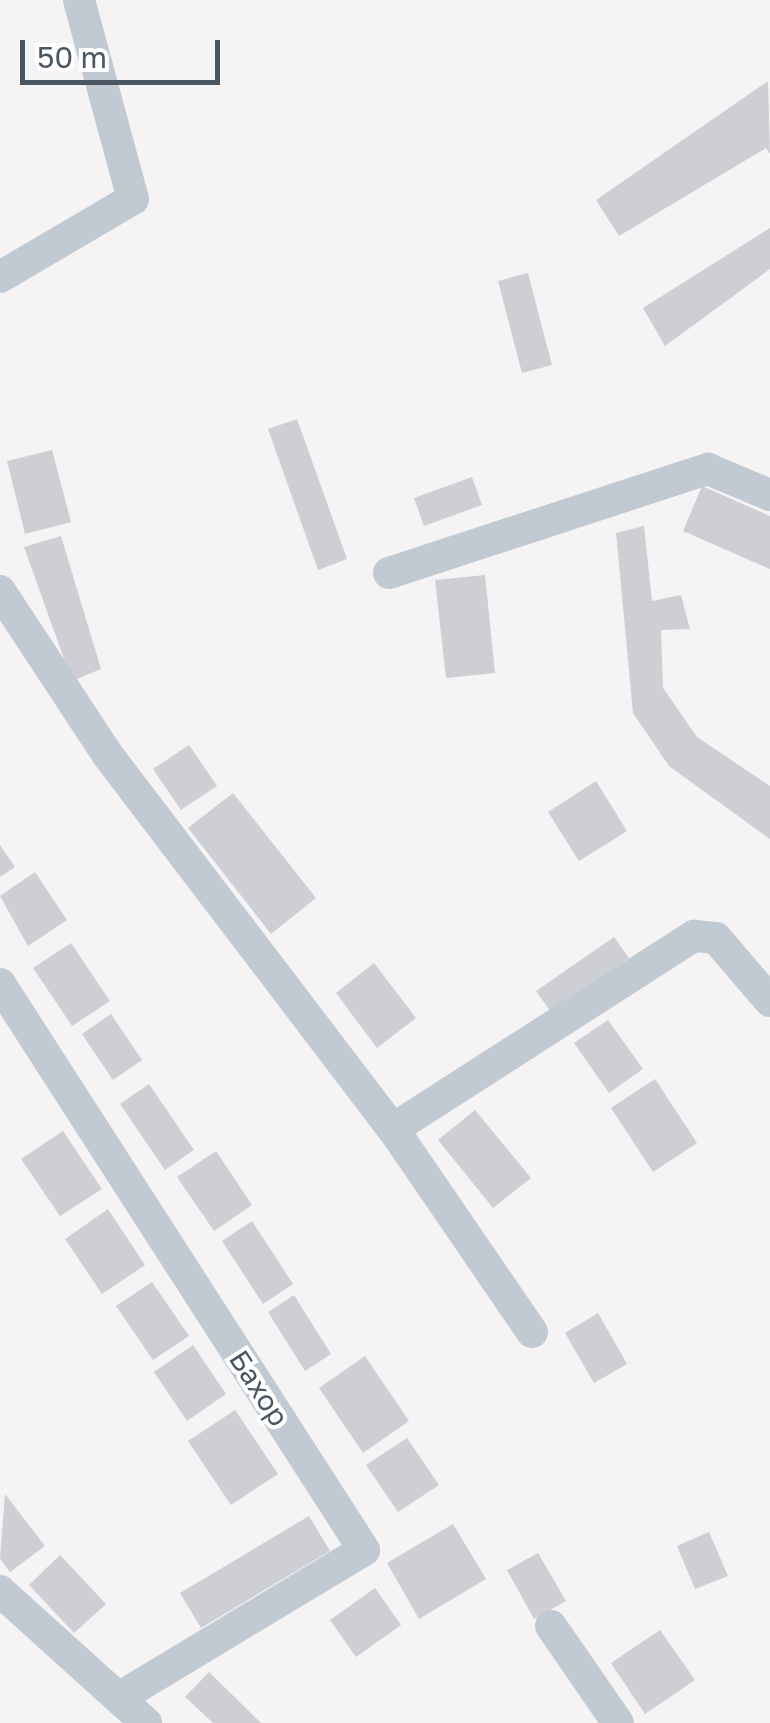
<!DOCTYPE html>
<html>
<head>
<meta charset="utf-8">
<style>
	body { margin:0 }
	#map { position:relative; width:770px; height:1723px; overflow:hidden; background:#f5f3f3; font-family:"Golos Text",sans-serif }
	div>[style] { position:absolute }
	.building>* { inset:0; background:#cdcfd5 }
	.street>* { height:32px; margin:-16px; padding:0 16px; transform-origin:16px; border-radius:16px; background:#c1cad2 }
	span { translate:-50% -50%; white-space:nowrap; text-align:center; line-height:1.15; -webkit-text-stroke:8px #fff; paint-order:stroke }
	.street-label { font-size:28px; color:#4a5661 }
	.scale { position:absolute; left:20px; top:40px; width:200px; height:45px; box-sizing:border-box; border:5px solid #4a5661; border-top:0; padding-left:12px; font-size:30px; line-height:35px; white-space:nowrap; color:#4a5661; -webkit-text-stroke:8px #fff; paint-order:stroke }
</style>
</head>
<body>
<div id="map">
	<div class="building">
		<div style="clip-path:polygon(768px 81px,770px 154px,766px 148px,619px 236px,596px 200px)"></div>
		<div style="clip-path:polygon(770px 228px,770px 269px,665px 346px,643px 308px)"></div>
		<div style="clip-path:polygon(528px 273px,552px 365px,522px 373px,498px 281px)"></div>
		<div style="clip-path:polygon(297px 419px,347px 559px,318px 570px,268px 429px)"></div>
		<div style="clip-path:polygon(52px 450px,71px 522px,25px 534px,7px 461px)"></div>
		<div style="clip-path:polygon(472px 477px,482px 505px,424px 526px,414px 498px)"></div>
		<div style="clip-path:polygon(702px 486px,770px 516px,770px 569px,683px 531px)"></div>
		<div style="clip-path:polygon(644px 526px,652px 601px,681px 595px,690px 629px,661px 630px,663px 688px,697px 737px,770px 786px,770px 839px,669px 766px,633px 713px,616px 533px)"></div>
		<div style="clip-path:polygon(61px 536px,101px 669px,72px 681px,24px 547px)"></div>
		<div style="clip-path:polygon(485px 575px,495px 673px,446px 678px,435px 580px)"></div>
		<div style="clip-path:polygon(189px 745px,217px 786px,181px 810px,153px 769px)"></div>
		<div style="clip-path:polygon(596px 781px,627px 831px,579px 861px,548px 812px)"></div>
		<div style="clip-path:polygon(233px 793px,316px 898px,271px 934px,188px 828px)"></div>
		<div style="clip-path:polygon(0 845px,15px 867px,0 877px)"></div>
		<div style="clip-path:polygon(35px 872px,67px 920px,28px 946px,0 896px)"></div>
		<div style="clip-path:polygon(614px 937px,629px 958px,551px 1012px,536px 991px)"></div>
		<div style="clip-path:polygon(71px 943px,110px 1001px,72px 1026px,33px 968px)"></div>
		<div style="clip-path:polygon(374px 963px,416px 1018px,377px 1048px,336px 993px)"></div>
		<div style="clip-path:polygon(111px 1014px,142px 1060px,113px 1080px,82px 1034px)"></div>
		<div style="clip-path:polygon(608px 1020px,643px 1069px,609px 1093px,574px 1043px)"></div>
		<div style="clip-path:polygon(655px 1079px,697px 1143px,653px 1172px,611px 1108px)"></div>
		<div style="clip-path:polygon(149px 1084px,194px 1150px,165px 1170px,120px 1104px)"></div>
		<div style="clip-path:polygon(475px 1110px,531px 1178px,493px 1208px,438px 1140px)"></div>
		<div style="clip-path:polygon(63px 1131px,102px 1189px,60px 1216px,21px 1159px)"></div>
		<div style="clip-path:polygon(216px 1151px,252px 1205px,214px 1231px,177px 1177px)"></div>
		<div style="clip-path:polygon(108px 1209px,145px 1265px,102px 1294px,65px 1239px)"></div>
		<div style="clip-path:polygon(252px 1221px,293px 1284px,263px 1304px,222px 1241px)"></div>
		<div style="clip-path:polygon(152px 1282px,189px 1336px,153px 1360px,116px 1306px)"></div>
		<div style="clip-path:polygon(294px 1295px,331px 1354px,305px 1371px,268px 1312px)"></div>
		<div style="clip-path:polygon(598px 1313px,627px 1364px,594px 1383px,565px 1333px)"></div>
		<div style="clip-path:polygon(193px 1345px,226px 1394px,187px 1421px,154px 1372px)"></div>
		<div style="clip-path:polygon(365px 1356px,409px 1421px,363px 1453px,319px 1388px)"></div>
		<div style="clip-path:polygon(235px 1410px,278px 1474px,231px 1505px,188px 1441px)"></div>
		<div style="clip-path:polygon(407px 1438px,439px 1485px,398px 1512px,366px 1465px)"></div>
		<div style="clip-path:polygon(5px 1494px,45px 1546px,10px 1572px,0 1559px)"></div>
		<div style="clip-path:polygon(309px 1516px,330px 1551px,201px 1628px,180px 1593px)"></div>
		<div style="clip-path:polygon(453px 1524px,486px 1579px,419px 1619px,387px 1563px)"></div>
		<div style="clip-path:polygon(709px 1532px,728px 1576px,695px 1589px,677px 1546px)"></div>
		<div style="clip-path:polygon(538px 1553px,566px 1601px,534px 1619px,507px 1570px)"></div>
		<div style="clip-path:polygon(60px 1555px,106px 1604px,74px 1633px,29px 1585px)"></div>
		<div style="clip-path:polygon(375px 1588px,401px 1625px,356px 1657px,330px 1620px)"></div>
		<div style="clip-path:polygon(660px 1630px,695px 1680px,645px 1714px,611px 1663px)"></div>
		<div style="clip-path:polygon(209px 1672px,261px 1723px,213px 1723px,185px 1697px)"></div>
	</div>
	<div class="street">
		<div style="left:0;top:277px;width:154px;rotate:-30.4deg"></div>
		<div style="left:133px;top:199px;width:206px;rotate:-105.2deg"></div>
		<div style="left:389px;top:573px;width:336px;rotate:-18.1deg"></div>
		<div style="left:708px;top:469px;width:67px;rotate:22.8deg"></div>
		<div style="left:0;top:591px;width:195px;rotate:56.7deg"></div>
		<div style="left:107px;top:754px;width:472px;rotate:52.7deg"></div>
		<div style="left:393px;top:1129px;width:246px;rotate:55.6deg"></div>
		<div style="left:0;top:984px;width:673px;rotate:57.25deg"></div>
		<div style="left:364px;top:1550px;width:286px;rotate:148.9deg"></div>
		<div style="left:393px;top:1129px;width:358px;rotate:-32.7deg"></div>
		<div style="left:694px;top:936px;width:22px;rotate:5deg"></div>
		<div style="left:716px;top:938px;width:83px;rotate:49.4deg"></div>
		<div style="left:0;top:1591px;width:197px;rotate:42.1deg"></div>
		<div style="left:551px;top:1626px;width:118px;rotate:55.4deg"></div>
	</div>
	<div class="street-label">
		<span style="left:259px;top:1388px;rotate:57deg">Бахор</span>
	</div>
	<div class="scale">50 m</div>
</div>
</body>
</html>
